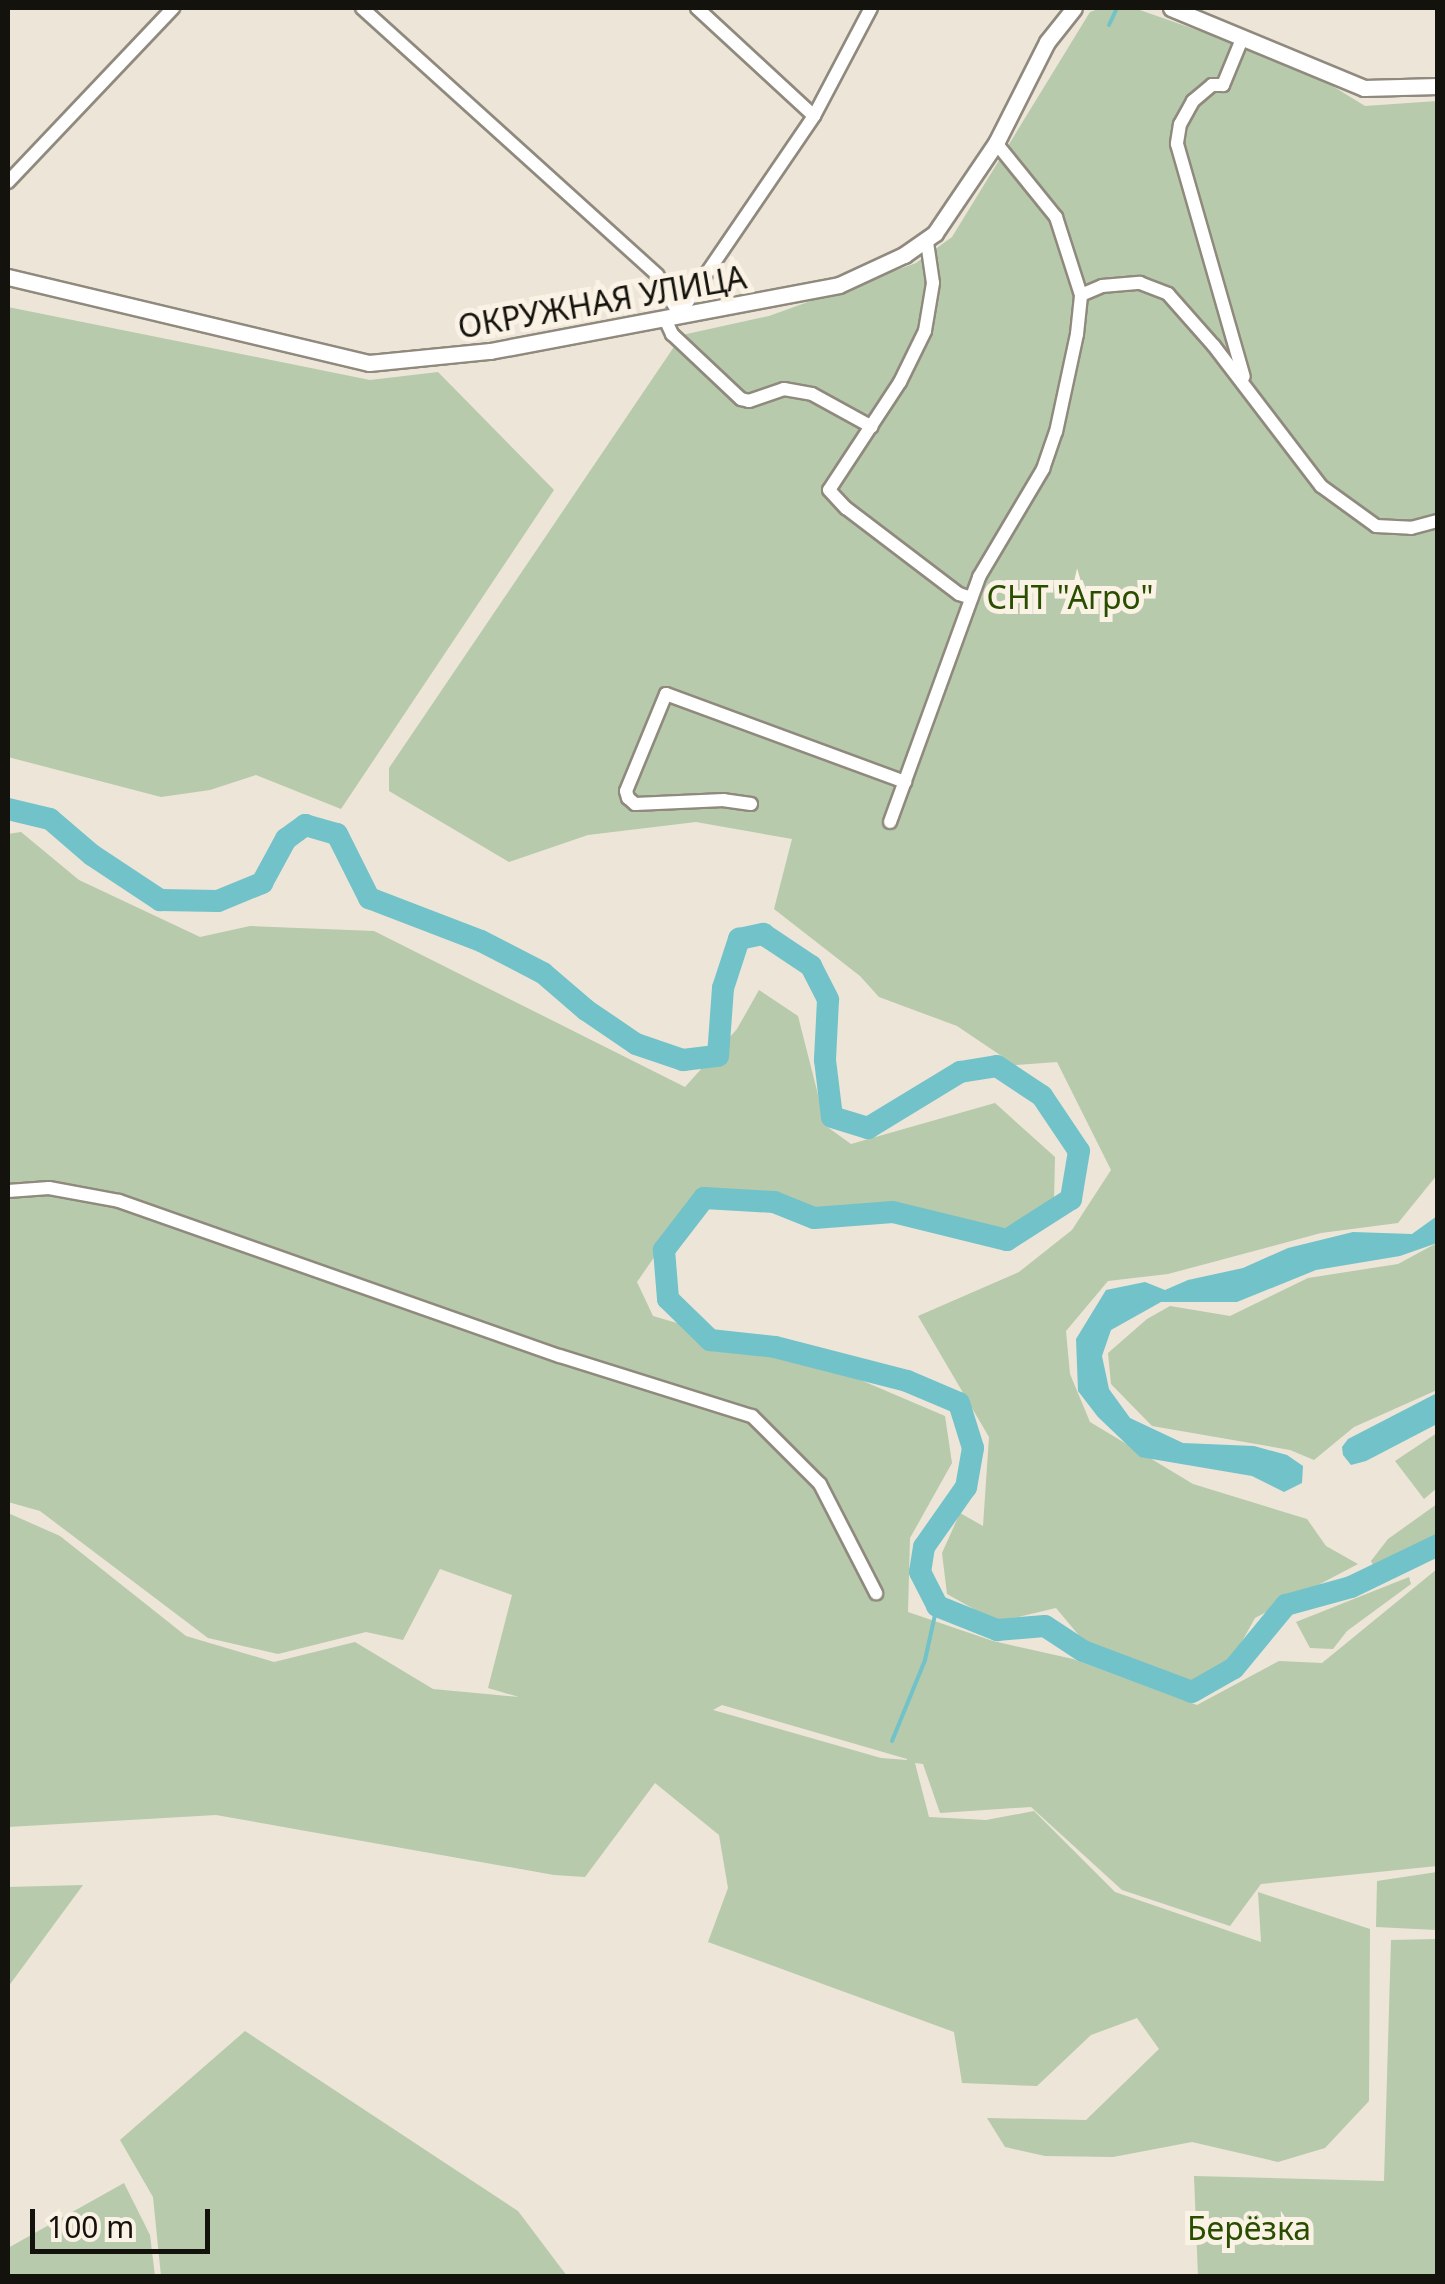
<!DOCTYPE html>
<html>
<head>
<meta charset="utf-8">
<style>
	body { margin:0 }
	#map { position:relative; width:1445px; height:2284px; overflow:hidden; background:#ece5d8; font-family:"Noto Sans",sans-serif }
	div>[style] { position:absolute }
	.green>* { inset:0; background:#b7caab }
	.water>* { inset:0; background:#72c2ca }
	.stream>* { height:4px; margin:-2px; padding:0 2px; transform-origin:2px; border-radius:2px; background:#72c2ca }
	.river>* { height:22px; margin:-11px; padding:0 11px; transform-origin:11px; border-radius:11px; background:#72c2ca }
	.roads { filter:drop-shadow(2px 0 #908a7e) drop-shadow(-2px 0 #908a7e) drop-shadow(0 2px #908a7e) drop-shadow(0 -2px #908a7e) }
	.minor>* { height:12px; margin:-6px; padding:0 6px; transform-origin:6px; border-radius:6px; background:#fff }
	.tertiary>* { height:15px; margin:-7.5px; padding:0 7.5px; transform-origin:7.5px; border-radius:7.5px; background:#fff }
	span { translate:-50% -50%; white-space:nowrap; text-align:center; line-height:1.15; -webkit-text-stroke:10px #faf2e5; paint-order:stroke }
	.street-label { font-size:32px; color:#14120d }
	.park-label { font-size:32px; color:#2a4e00 }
	.frame { position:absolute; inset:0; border:10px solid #14120d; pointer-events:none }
	.scale { position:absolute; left:30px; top:2209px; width:180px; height:45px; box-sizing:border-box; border:5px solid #14120d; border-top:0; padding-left:12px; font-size:30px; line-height:35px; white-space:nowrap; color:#14120d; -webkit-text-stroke:8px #faf2e5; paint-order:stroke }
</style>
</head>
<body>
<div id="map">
	<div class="green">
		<div style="clip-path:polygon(1101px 8px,1134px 8px,1300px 66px,1365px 106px,1437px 101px,1437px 1175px,1398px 1223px,1321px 1233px,1168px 1274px,1108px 1281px,1066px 1331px,1070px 1374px,1090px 1422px,1193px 1484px,1307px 1519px,1326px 1546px,1358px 1564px,1255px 1618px,1230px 1663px,1190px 1684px,1087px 1645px,1056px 1608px,997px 1622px,947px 1594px,942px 1553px,960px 1513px,983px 1526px,989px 1437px,918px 1316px,1019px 1272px,1072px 1230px,1111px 1170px,1057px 1062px,1015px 1065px,957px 1026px,879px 997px,860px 976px,774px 909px,792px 839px,696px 822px,588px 835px,509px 862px,389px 791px,389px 768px,682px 335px,769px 316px,916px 263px,952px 237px,1090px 12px)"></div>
		<div style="clip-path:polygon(8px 307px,370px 380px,438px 372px,554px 490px,341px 809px,256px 775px,210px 790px,161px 797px,8px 757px)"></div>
		<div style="clip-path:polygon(evenodd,21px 832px,79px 880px,200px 937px,250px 926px,374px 931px,685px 1087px,737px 1029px,759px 990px,798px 1016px,826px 1126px,851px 1144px,995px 1103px,1055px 1157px,1054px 1202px,1009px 1232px,941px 1220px,823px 1216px,701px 1189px,637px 1282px,653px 1316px,837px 1370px,945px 1416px,952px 1463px,910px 1538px,908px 1612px,993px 1641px,1073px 1659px,1197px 1705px,1279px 1661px,1322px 1663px,1437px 1569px,1437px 1866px,1261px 1884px,1230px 1926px,1122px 1890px,1031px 1807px,940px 1813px,923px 1764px,915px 1763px,929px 1817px,986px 1820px,1034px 1811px,1115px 1892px,1261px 1942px,1258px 1892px,1370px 1929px,1369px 2101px,1325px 2148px,1278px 2162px,1192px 2142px,1113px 2157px,1045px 2156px,1005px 2147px,987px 2118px,1086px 2120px,1159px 2049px,1137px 2018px,1091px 2035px,1037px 2086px,962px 2083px,954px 2032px,708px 1942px,728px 1888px,719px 1835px,655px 1783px,585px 1877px,554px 1875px,216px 1815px,8px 1827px,8px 1513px,60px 1536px,186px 1636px,274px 1662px,355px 1642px,433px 1689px,519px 1697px,488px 1688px,512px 1595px,440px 1569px,403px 1640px,366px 1632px,278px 1654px,208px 1638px,40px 1511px,8px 1502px,8px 834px,21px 832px,722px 1705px,907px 1759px,907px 1760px,881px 1758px,713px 1710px,722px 1705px)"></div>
		<div style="clip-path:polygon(1437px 1243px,1437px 1390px,1354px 1427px,1314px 1460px,1290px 1450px,1152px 1426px,1111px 1384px,1108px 1353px,1147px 1319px,1170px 1306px,1230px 1316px,1308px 1278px,1398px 1264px)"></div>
		<div style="clip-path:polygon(1437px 1433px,1437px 1488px,1424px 1499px,1395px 1461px)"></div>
		<div style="clip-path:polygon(1437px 1504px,1437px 1532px,1429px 1543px,1374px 1567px,1371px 1561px,1388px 1539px)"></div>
		<div style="clip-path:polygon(1409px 1577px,1411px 1584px,1347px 1631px,1333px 1649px,1310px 1648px,1296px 1622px)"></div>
		<div style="clip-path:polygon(1437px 1872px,1437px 1930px,1376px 1927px,1377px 1881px)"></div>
		<div style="clip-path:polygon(83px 1885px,8px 1987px,8px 1887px)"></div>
		<div style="clip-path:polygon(1437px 1939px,1437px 2276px,1198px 2276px,1194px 2176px,1384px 2181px,1391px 1940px)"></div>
		<div style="clip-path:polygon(245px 2031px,518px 2211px,567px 2276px,161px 2276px,153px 2197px,120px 2140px)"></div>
		<div style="clip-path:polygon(124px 2183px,150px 2235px,155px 2276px,8px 2276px,8px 2248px)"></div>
	</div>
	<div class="water">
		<div style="clip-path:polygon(1437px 1216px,1437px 1243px,1400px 1256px,1316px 1270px,1237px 1302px,1161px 1302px,1111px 1330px,1102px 1356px,1109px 1389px,1130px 1418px,1183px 1443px,1254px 1446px,1287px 1455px,1303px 1466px,1302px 1483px,1284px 1492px,1252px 1476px,1140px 1457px,1098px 1417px,1078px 1391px,1076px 1339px,1106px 1290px,1145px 1282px,1165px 1290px,1188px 1280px,1243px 1268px,1288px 1248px,1353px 1232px,1412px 1234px)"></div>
		<div style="clip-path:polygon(1437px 1393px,1437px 1424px,1366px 1461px,1351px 1465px,1343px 1455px,1342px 1447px,1348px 1439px)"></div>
	</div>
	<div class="stream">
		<div style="left:1109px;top:25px;width:19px;rotate:-65deg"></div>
		<div style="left:892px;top:1741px;width:87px;rotate:-67.8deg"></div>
		<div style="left:925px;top:1660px;width:55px;rotate:-77.5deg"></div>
	</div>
	<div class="river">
		<div style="left:8px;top:809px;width:43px;rotate:13.4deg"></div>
		<div style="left:50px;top:819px;width:55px;rotate:40.6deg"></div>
		<div style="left:92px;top:855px;width:82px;rotate:33.5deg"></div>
		<div style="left:160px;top:900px;width:58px;rotate:1deg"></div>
		<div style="left:218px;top:901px;width:48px;rotate:-22.2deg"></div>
		<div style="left:262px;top:883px;width:50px;rotate:-61.4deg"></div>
		<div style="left:286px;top:839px;width:24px;rotate:-36deg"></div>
		<div style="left:305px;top:825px;width:33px;rotate:16deg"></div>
		<div style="left:337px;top:834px;width:72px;rotate:63.4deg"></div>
		<div style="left:369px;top:898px;width:120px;rotate:21deg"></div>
		<div style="left:481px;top:941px;width:70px;rotate:27.3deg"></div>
		<div style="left:543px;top:973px;width:57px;rotate:40.7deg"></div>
		<div style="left:586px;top:1010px;width:60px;rotate:34.2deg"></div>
		<div style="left:636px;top:1044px;width:50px;rotate:18.8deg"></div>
		<div style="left:683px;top:1060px;width:35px;rotate:-7deg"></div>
		<div style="left:718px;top:1056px;width:68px;rotate:-85.8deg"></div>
		<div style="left:723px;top:988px;width:52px;rotate:-71.9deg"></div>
		<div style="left:739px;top:939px;width:25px;rotate:-12deg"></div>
		<div style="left:763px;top:934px;width:58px;rotate:33.7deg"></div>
		<div style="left:811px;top:966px;width:38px;rotate:63deg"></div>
		<div style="left:828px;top:1000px;width:60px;rotate:92.9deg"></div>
		<div style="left:825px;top:1060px;width:57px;rotate:83deg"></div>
		<div style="left:832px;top:1117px;width:38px;rotate:17deg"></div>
		<div style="left:868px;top:1128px;width:108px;rotate:-31.3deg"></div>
		<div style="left:960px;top:1072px;width:37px;rotate:-9deg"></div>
		<div style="left:997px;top:1066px;width:54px;rotate:33.7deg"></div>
		<div style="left:1042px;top:1096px;width:66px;rotate:56.1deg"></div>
		<div style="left:1079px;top:1151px;width:49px;rotate:99.5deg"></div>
		<div style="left:1071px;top:1199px;width:76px;rotate:147.4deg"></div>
		<div style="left:1007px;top:1240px;width:117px;rotate:-166.2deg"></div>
		<div style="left:893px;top:1212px;width:79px;rotate:175.7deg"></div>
		<div style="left:814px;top:1218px;width:43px;rotate:-158.2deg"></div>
		<div style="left:774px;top:1202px;width:70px;rotate:-176.7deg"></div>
		<div style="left:704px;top:1198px;width:66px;rotate:127.6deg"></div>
		<div style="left:664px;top:1250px;width:49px;rotate:85.3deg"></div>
		<div style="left:668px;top:1299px;width:59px;rotate:44.3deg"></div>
		<div style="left:710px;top:1340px;width:65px;rotate:6.1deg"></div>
		<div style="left:775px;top:1347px;width:136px;rotate:14.4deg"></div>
		<div style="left:907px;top:1381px;width:56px;rotate:22.9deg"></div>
		<div style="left:959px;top:1403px;width:47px;rotate:72.7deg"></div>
		<div style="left:973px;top:1448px;width:40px;rotate:100deg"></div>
		<div style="left:966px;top:1487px;width:73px;rotate:125deg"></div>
		<div style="left:924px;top:1547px;width:25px;rotate:99deg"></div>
		<div style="left:920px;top:1572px;width:38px;rotate:63deg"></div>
		<div style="left:937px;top:1606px;width:65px;rotate:21.8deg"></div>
		<div style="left:997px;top:1630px;width:48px;rotate:-4.8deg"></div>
		<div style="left:1045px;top:1626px;width:45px;rotate:33.3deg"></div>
		<div style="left:1083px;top:1651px;width:116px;rotate:20.6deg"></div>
		<div style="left:1192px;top:1692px;width:48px;rotate:-29.7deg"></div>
		<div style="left:1234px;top:1668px;width:82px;rotate:-50.5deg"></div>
		<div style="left:1286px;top:1605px;width:67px;rotate:-15.5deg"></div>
		<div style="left:1351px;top:1587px;width:97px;rotate:-25.8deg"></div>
	</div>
	<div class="roads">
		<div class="minor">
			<div style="left:362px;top:8px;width:398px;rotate:42.1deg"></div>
			<div style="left:657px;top:275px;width:45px;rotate:60.6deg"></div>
			<div style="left:679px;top:314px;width:240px;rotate:-55.7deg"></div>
			<div style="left:814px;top:116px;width:122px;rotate:-62.2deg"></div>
			<div style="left:697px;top:8px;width:159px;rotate:42.7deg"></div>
			<div style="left:1242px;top:39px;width:50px;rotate:112.4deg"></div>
			<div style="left:1223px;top:85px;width:11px;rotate:180deg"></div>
			<div style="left:1212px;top:85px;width:25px;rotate:140deg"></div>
			<div style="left:1193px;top:101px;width:26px;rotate:119deg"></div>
			<div style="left:1180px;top:124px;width:20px;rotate:99deg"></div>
			<div style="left:1177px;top:144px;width:242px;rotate:74deg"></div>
			<div style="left:8px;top:182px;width:240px;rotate:-46.5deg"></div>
			<div style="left:927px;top:242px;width:41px;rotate:81.7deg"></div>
			<div style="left:933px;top:283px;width:49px;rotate:99.5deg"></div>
			<div style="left:925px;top:331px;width:57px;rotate:116.1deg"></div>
			<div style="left:900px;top:382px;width:129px;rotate:123.3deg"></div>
			<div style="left:829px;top:490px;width:25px;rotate:47deg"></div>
			<div style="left:846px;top:508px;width:142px;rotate:37.3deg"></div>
			<div style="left:959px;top:594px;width:13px;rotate:18deg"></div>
			<div style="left:1081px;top:295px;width:23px;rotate:-23deg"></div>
			<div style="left:1102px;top:286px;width:38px;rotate:-5deg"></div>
			<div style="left:1140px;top:283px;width:30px;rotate:21deg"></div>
			<div style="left:1168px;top:294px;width:69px;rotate:48.5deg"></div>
			<div style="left:1214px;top:346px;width:176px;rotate:52.6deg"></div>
			<div style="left:1321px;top:486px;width:68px;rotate:36deg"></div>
			<div style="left:1376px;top:526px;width:35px;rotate:3deg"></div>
			<div style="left:1411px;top:528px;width:28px;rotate:-15deg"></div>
			<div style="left:665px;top:319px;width:17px;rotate:65deg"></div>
			<div style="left:672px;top:334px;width:95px;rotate:43.3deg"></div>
			<div style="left:741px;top:399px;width:8px;rotate:14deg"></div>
			<div style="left:749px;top:401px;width:37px;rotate:-19deg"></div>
			<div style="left:784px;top:389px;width:28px;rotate:10deg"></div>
			<div style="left:812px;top:394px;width:68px;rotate:28.8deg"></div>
			<div style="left:751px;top:804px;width:27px;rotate:-172deg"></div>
			<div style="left:724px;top:800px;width:89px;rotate:177.4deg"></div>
			<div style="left:635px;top:804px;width:9px;rotate:-139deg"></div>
			<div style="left:628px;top:798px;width:7px;rotate:-106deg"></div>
			<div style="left:626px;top:791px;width:105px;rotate:-67.6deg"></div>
			<div style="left:666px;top:694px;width:255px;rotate:20.2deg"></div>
			<div style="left:890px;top:822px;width:261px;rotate:-70deg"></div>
			<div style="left:979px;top:577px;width:126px;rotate:-59.3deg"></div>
			<div style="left:1043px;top:469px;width:39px;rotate:-71deg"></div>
			<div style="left:1056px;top:432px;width:100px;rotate:-77.9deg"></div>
			<div style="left:1077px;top:334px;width:39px;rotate:-84deg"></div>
			<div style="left:1081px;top:295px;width:82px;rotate:-107.8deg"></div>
			<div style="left:1056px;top:217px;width:95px;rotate:-129deg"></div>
			<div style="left:8px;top:1191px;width:41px;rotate:-4.2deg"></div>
			<div style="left:49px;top:1188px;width:71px;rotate:10.5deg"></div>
			<div style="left:119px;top:1201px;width:467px;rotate:19.4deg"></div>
			<div style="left:560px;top:1356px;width:201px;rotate:17.4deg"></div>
			<div style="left:752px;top:1416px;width:96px;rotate:45deg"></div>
			<div style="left:820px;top:1484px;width:123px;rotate:62.8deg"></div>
		</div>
		<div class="tertiary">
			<div style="left:1171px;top:8px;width:209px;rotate:22.5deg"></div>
			<div style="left:1364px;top:88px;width:74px;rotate:-1.5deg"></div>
			<div style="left:8px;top:277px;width:371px;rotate:13.4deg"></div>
			<div style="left:369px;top:363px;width:122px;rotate:-5.7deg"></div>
			<div style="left:490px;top:351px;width:355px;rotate:-10.7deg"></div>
			<div style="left:839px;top:285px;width:72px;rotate:-24.8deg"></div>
			<div style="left:904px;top:255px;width:38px;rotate:-35deg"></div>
			<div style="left:935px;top:233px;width:109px;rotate:-55.9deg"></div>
			<div style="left:996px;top:143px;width:113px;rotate:-63.2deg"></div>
			<div style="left:1047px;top:42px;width:43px;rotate:-51.5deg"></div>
		</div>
	</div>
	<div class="street-label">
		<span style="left:602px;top:302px;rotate:-10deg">ОКРУЖНАЯ УЛИЦА</span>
	</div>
	<div class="park-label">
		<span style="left:1070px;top:597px">СНТ "Агро"</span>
		<span style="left:1249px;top:2228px">Берёзка</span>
	</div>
	<div class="frame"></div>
	<div class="scale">100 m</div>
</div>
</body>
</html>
